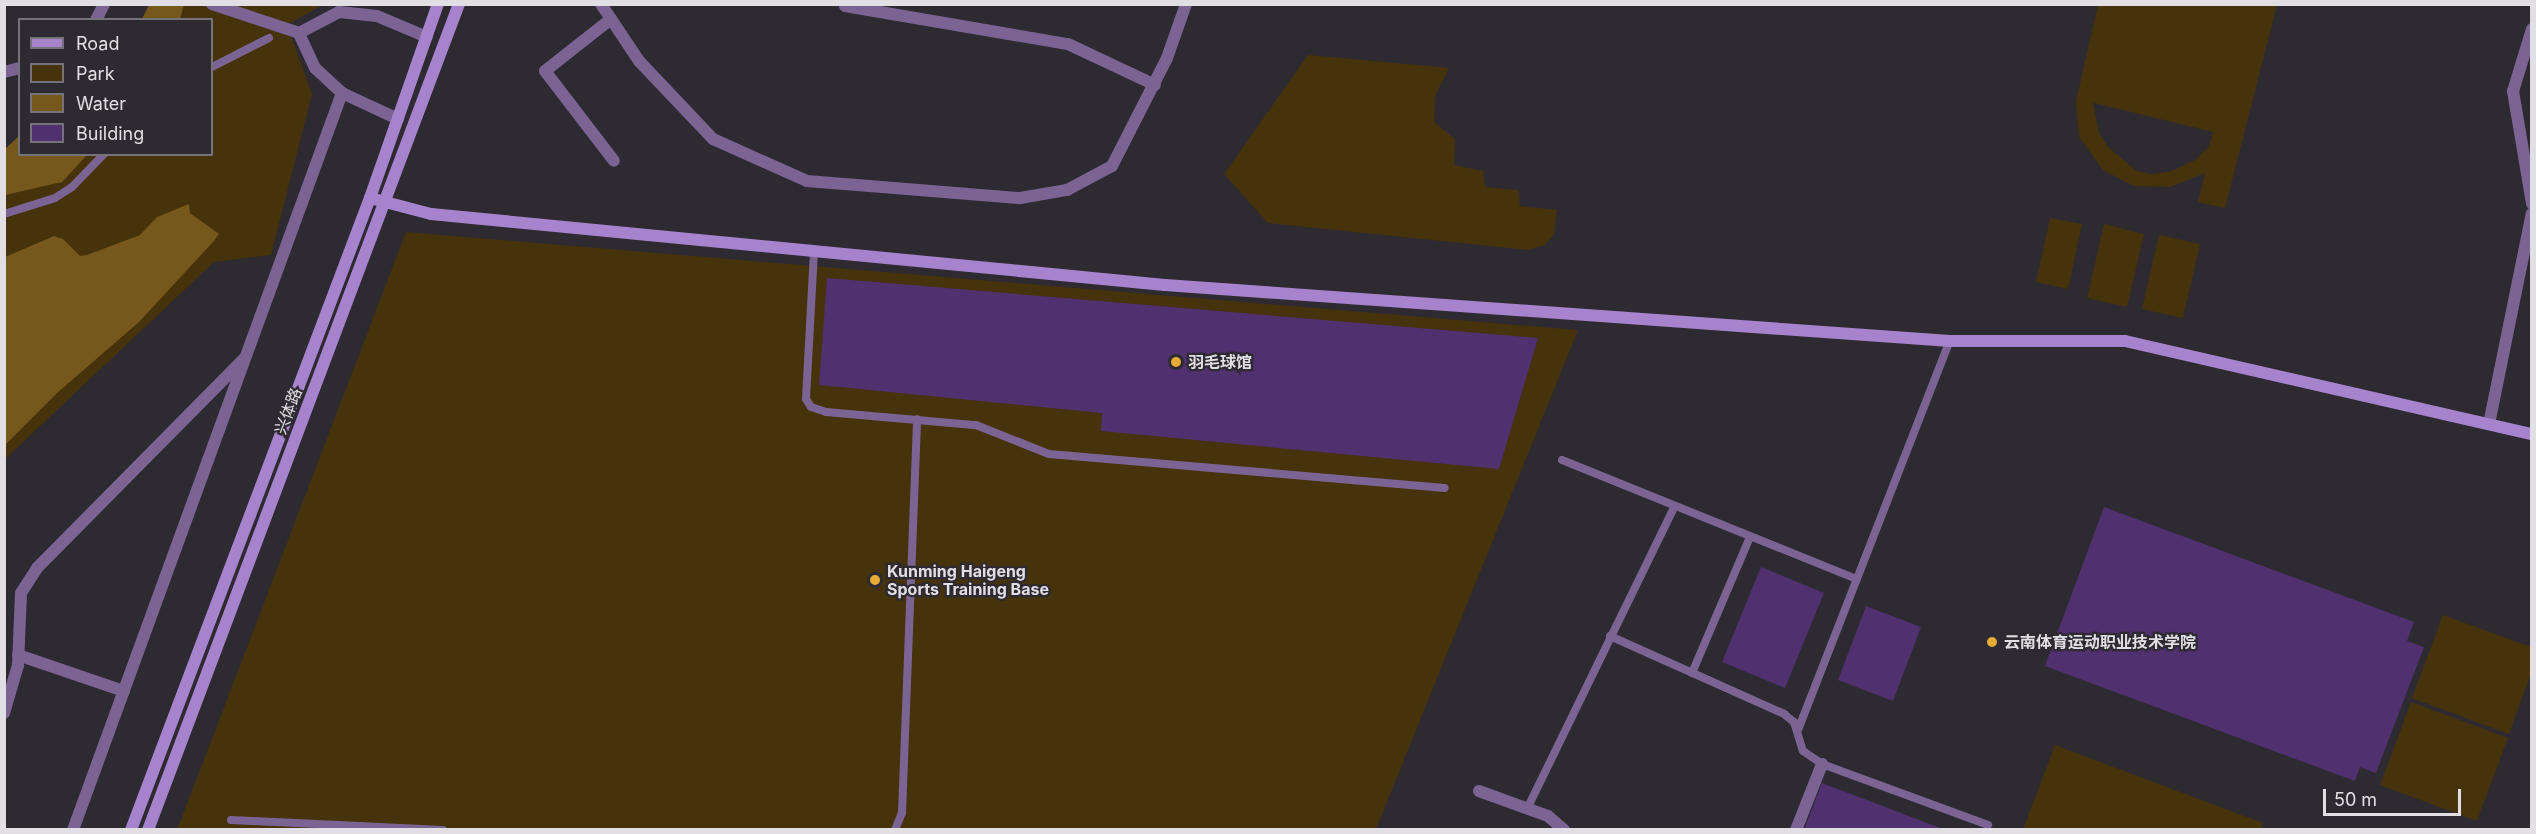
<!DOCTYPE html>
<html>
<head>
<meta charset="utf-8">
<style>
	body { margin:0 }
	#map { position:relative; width:2536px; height:834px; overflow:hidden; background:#2d2a32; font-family:Inter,"Noto Sans SC",sans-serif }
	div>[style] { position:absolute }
	.green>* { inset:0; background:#46320b }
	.water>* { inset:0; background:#76571c }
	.building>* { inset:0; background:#50306e }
	.lane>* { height:8px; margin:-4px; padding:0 4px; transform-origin:4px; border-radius:4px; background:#7b6493 }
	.street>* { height:12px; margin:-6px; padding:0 6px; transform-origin:6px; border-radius:6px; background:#7b6493 }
	.secondary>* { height:12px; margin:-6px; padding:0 6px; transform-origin:6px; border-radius:6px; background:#a783cd }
	.dots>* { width:16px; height:16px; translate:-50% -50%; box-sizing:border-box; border:3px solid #2d2a32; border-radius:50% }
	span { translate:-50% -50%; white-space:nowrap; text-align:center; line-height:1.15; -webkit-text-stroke:4.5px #2d2a32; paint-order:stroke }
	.poi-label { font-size:16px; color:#e1dfe4; font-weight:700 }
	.left { translate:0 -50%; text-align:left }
	.street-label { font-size:16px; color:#e1dfe4 }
	.frame { position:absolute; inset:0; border:6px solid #e1dfe4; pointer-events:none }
	.legend { position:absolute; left:18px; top:18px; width:195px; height:138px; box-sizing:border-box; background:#2d2a32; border:2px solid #757279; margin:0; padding:8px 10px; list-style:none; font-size:18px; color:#e1dfe4 }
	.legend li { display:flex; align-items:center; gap:12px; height:30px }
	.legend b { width:30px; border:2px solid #757279 }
	.scale { position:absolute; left:2323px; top:789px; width:138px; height:27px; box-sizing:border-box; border:3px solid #e1dfe4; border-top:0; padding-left:8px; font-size:18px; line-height:21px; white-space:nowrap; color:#e1dfe4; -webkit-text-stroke:4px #2d2a32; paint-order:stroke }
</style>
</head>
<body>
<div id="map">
	<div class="green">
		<div style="clip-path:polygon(149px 5px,322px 5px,287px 25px,312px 94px,271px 255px,214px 262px,5px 459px,5px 149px,19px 136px,20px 154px,212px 154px,212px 20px,142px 19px)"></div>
		<div style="clip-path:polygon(evenodd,2098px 5px,2277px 5px,2225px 208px,2198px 202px,2205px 173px,2170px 187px,2134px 186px,2103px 170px,2079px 137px,2076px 101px,2098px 5px,2093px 103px,2094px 103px,2213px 132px,2209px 146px,2195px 160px,2172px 171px,2152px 174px,2137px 171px,2109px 148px,2099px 133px,2093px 103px)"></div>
		<div style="clip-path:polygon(1308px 55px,1449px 68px,1435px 96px,1434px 122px,1455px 139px,1454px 165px,1483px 171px,1485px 187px,1518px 190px,1520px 206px,1557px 210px,1554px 234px,1545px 245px,1528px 250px,1268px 223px,1224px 174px)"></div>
		<div style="clip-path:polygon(2050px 218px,2082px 224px,2068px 289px,2036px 282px)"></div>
		<div style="clip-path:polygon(2104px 224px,2144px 234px,2127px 307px,2087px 298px)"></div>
		<div style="clip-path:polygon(406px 232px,1578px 330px,1376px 829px,177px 830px)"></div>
		<div style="clip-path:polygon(2159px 235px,2200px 244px,2183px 318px,2142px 309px)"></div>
		<div style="clip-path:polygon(2443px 615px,2531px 647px,2531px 673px,2509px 734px,2412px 698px)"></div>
		<div style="clip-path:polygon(2411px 702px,2508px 738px,2477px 821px,2380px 785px)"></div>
		<div style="clip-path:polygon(2055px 745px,2263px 823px,2261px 829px,2023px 829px)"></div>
	</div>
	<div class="water">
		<div style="clip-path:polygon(149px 5px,149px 4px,184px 5px,180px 19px,142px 19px)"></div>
		<div style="clip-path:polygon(19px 136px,20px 154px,87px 155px,62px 182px,5px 195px,5px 149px)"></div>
		<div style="clip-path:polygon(189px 204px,190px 213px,219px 234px,213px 242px,139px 322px,57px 393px,5px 445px,5px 257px,54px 236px,63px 239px,80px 256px,87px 255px,140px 235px,157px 217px)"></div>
	</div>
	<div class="building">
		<div style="clip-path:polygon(827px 278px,1538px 338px,1499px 469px,1101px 431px,1102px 413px,819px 385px)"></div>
		<div style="clip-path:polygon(2104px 507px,2414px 622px,2407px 641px,2424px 647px,2376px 773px,2360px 767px,2355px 781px,2045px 666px)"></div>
		<div style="clip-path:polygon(1761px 567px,1824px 593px,1785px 688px,1722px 662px)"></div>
		<div style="clip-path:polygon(1866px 606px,1921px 627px,1893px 701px,1838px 680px)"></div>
		<div style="clip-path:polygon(1822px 783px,1943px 829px,1943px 830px,1804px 830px)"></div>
	</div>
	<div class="lane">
		<div style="left:212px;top:67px;width:64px;rotate:-27deg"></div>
		<div style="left:4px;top:214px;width:53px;rotate:-17.4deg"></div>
		<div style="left:55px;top:198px;width:20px;rotate:-33deg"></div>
		<div style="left:72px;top:187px;width:46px;rotate:-45.9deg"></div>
		<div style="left:814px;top:251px;width:148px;rotate:93.1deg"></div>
		<div style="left:806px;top:399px;width:9px;rotate:58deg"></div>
		<div style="left:811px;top:407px;width:16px;rotate:18deg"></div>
		<div style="left:826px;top:412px;width:151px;rotate:5deg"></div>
		<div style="left:976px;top:425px;width:79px;rotate:21.7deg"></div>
		<div style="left:1049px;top:454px;width:397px;rotate:4.9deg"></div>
		<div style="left:1562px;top:460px;width:318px;rotate:22deg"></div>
		<div style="left:1610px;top:636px;width:191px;rotate:24.1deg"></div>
		<div style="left:1784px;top:714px;width:13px;rotate:39deg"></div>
		<div style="left:1794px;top:722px;width:30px;rotate:73deg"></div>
		<div style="left:1803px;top:751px;width:23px;rotate:34deg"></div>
		<div style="left:1822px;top:764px;width:177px;rotate:20.2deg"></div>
		<div style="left:1692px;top:673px;width:148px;rotate:-66.9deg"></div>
		<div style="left:1798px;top:730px;width:418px;rotate:-68.7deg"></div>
		<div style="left:1527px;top:809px;width:337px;rotate:-64deg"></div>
		<div style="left:231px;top:820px;width:212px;rotate:2.7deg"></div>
		<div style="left:895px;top:830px;width:18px;rotate:-68deg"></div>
		<div style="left:902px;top:813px;width:394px;rotate:-87.8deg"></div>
	</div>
	<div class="street">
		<div style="left:212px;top:4px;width:92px;rotate:18.4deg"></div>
		<div style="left:601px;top:4px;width:69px;rotate:56.3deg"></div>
		<div style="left:639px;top:61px;width:108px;rotate:46.5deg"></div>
		<div style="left:713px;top:139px;width:103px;rotate:24.1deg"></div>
		<div style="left:807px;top:181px;width:214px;rotate:4.6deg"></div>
		<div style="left:1020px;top:198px;width:48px;rotate:-9.7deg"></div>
		<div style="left:1067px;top:190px;width:51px;rotate:-28.1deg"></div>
		<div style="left:1112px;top:166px;width:121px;rotate:-63deg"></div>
		<div style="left:1167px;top:58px;width:57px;rotate:-70.6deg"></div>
		<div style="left:845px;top:6px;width:226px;rotate:9.7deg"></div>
		<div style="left:1068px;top:44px;width:96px;rotate:25.2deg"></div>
		<div style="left:611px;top:19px;width:84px;rotate:141.8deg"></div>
		<div style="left:545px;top:71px;width:113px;rotate:52.5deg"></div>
		<div style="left:96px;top:20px;width:18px;rotate:-63deg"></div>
		<div style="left:2532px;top:29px;width:65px;rotate:107deg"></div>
		<div style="left:2513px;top:91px;width:114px;rotate:80.4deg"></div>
		<div style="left:4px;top:72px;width:16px;rotate:-14deg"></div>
		<div style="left:398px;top:119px;width:62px;rotate:-155.1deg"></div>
		<div style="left:342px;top:93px;width:37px;rotate:-137deg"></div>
		<div style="left:315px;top:68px;width:38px;rotate:-115deg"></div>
		<div style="left:299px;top:33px;width:45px;rotate:-27.7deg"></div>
		<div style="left:339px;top:12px;width:38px;rotate:6deg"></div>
		<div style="left:377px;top:16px;width:54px;rotate:22.8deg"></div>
		<div style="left:2489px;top:424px;width:215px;rotate:-78.5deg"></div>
		<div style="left:18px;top:655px;width:112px;rotate:18.8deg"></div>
		<div style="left:4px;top:713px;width:50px;rotate:-73.7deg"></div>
		<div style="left:18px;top:665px;width:72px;rotate:-87.6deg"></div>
		<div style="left:21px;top:593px;width:30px;rotate:-57deg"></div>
		<div style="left:37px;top:568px;width:294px;rotate:-45.3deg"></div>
		<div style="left:1479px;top:791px;width:73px;rotate:19.9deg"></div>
		<div style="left:1548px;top:816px;width:21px;rotate:41deg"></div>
		<div style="left:73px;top:830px;width:785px;rotate:-69.95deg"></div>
		<div style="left:1796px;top:830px;width:71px;rotate:-68.5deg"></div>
	</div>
	<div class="secondary">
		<div style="left:370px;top:198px;width:63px;rotate:14.7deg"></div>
		<div style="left:431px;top:214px;width:737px;rotate:5.53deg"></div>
		<div style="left:1165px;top:285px;width:787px;rotate:4.08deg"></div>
		<div style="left:1950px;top:341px;width:175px"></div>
		<div style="left:2125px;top:341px;width:417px;rotate:12.9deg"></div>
		<div style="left:131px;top:830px;width:676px;rotate:-69.29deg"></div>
		<div style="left:370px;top:198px;width:206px;rotate:-70.7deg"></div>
		<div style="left:148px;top:830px;width:883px;rotate:-69.37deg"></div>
	</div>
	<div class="dots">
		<div style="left:1176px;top:362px;background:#e7ac36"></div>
		<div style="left:875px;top:580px;background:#e7ac36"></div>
		<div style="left:1992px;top:642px;background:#e7ac36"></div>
	</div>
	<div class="poi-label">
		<span class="left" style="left:1188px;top:362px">羽毛球馆</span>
		<span class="left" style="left:887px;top:580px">Kunming Haigeng<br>Sports Training Base</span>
		<span class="left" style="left:2004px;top:642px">云南体育运动职业技术学院</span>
	</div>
	<div class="street-label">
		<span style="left:288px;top:411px;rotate:-69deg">兴体路</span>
	</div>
	<div class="frame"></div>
	<ul class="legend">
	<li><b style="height:8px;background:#a783cd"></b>Road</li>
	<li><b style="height:16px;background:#46320b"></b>Park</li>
	<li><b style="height:16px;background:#76571c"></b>Water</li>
	<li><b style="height:16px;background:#50306e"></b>Building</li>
	</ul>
	<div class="scale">50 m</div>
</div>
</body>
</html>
